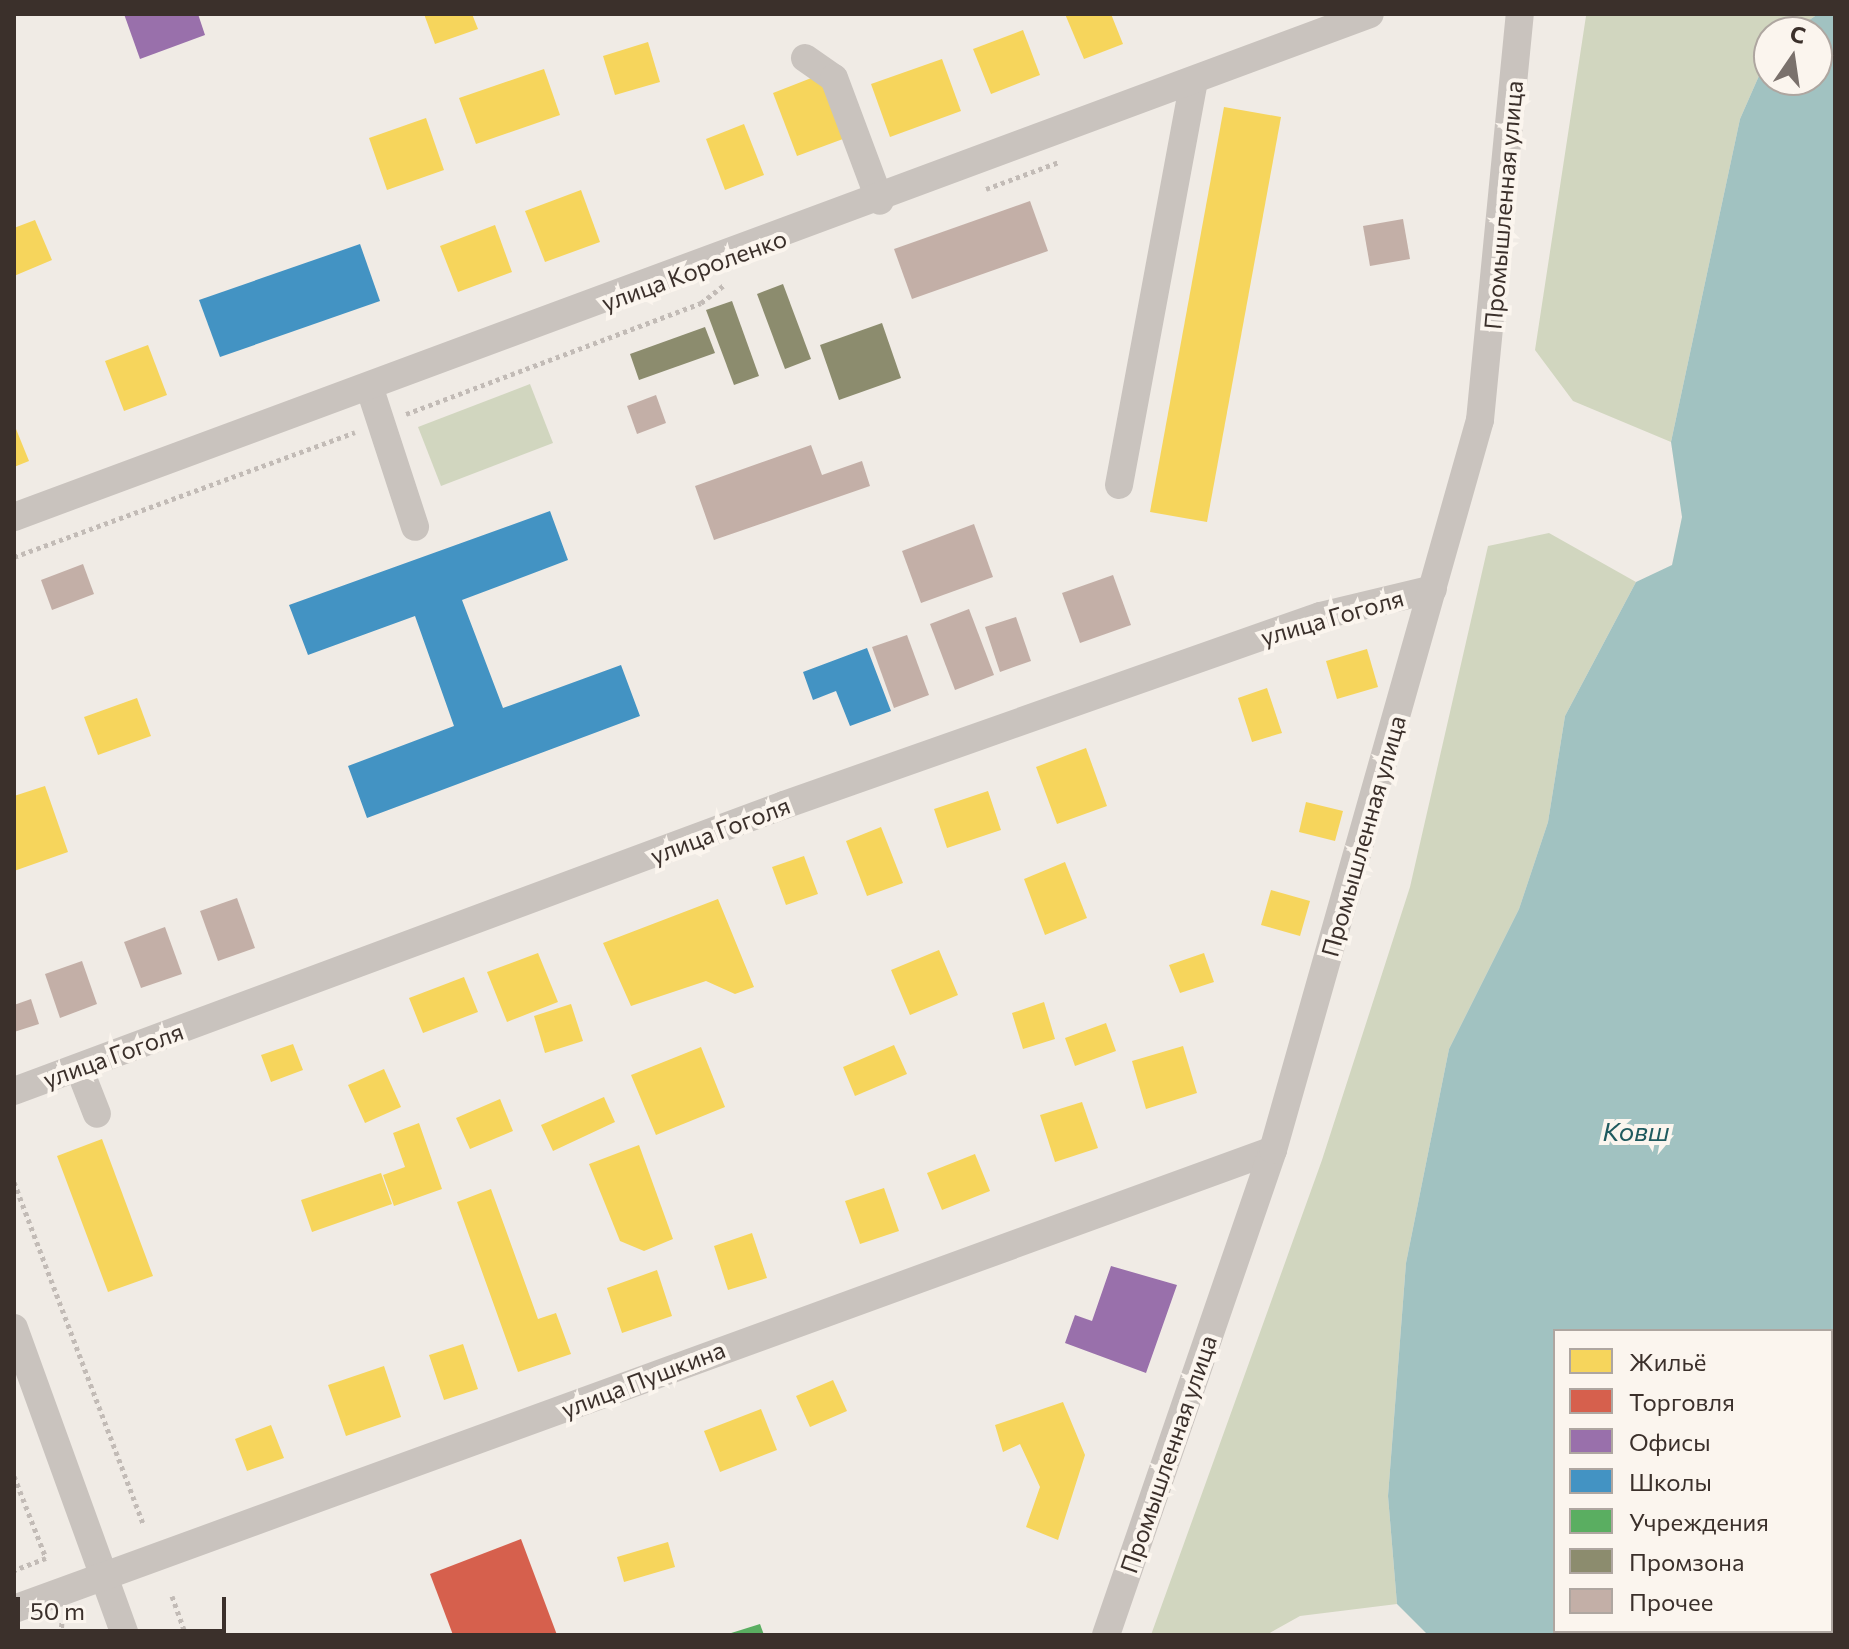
<!DOCTYPE html>
<html>
<head>
<meta charset="utf-8">
<style>
	body { margin:0 }
	#map { position:relative; width:1849px; height:1649px; overflow:hidden; background:#f0ebe5; font-family:Commissioner,sans-serif }
	div>[style] { position:absolute }
	.green>* { inset:0; background:#d1d6bf }
	.water>* { inset:0; background:#a1c2c1 }
	.homes>* { inset:0; background:#f6d55c }
	.shops>* { inset:0; background:#d6604d }
	.offices>* { inset:0; background:#9970ab }
	.schools>* { inset:0; background:#4393c3 }
	.public>* { inset:0; background:#5aae61 }
	.industry>* { inset:0; background:#8c8c6e }
	.building>* { inset:0; background:#c3afa7 }
	.path>* { height:5px; margin-top:-2.5px; transform-origin:0; background:repeating-linear-gradient(90deg,#c2bbb6 0 4px,transparent 0 8px) }
	.minor>* { height:28px; margin:-14px; padding:0 14px; transform-origin:14px; border-radius:14px; background:#c9c3be }
	span { translate:-50% -50%; white-space:nowrap; text-align:center; line-height:1.15; -webkit-text-stroke:8px #fbf5ee; paint-order:stroke }
	.street-label { font-size:24px; color:#3b302b }
	.water-label { font-size:26px; color:#1f5a5e; font-style:italic }
	.frame { position:absolute; inset:0; border:16px solid #3b302b; pointer-events:none }
	.legend { position:absolute; left:1553px; top:1329px; width:280px; height:304px; box-sizing:border-box; background:#fbf5ee; border:2px solid #aea6a0; margin:0; padding:10px 14px; list-style:none; font-size:24px; color:#3b302b }
	.legend li { display:flex; align-items:center; gap:16px; height:40px }
	.legend b { width:40px; border:2px solid #aea6a0 }
	.north { position:absolute; left:1753px; top:16px; width:80px; height:80px; box-sizing:border-box; background:#fbf5ee; border:2px solid #aea6a0; border-radius:50%; rotate:13deg; font-size:22px; font-weight:700; line-height:32px; text-align:center; color:#3b302b }
	.north::after { content:''; display:block; margin:auto; width:28px; height:36px; background:#7a716c; clip-path:polygon(50% 0,100% 100%,50% 72%,0 100%) }
	.scale { position:absolute; left:16px; top:1597px; width:210px; height:36px; box-sizing:border-box; border:4px solid #3b302b; border-top:0; padding-left:10px; font-size:24px; line-height:28px; white-space:nowrap; color:#3b302b; -webkit-text-stroke:6px #fbf5ee; paint-order:stroke }
</style>
</head>
<body>
<div id="map">
	<div class="green">
		<div style="clip-path:polygon(1818px 14px,1792px 32px,1769px 32px,1769px 53px,1740px 119px,1671px 442px,1573px 401px,1535px 350px,1586px 16px)"></div>
		<div style="clip-path:polygon(530px 384px,553px 443px,441px 486px,418px 427px)"></div>
		<div style="clip-path:polygon(1549px 533px,1636px 582px,1565px 716px,1548px 822px,1519px 909px,1449px 1049px,1406px 1263px,1388px 1496px,1397px 1604px,1300px 1616px,1266px 1635px,1151px 1635px,1322px 1160px,1410px 887px,1488px 546px)"></div>
	</div>
	<div class="water">
		<div style="clip-path:polygon(evenodd,1818px 14px,1835px 14px,1835px 1635px,1428px 1635px,1397px 1604px,1388px 1496px,1406px 1263px,1449px 1049px,1519px 909px,1548px 822px,1565px 716px,1636px 582px,1672px 565px,1682px 517px,1671px 442px,1740px 119px,1769px 53px,1769px 80px,1817px 80px,1817px 32px,1792px 32px,1818px 14px,1555px 1331px,1831px 1331px,1831px 1631px,1555px 1631px,1555px 1331px)"></div>
	</div>
	<div class="homes">
		<div style="clip-path:polygon(424px 14px,472px 14px,478px 29px,435px 44px)"></div>
		<div style="clip-path:polygon(1065px 14px,1111px 14px,1123px 44px,1084px 59px)"></div>
		<div style="clip-path:polygon(1023px 30px,1040px 75px,991px 94px,973px 49px)"></div>
		<div style="clip-path:polygon(648px 42px,660px 82px,615px 95px,603px 56px)"></div>
		<div style="clip-path:polygon(942px 59px,961px 111px,890px 137px,871px 84px)"></div>
		<div style="clip-path:polygon(544px 69px,560px 115px,476px 144px,459px 98px)"></div>
		<div style="clip-path:polygon(819px 75px,843px 139px,797px 156px,773px 93px)"></div>
		<div style="clip-path:polygon(1224px 107px,1281px 117px,1207px 522px,1150px 512px)"></div>
		<div style="clip-path:polygon(426px 118px,444px 170px,387px 190px,369px 138px)"></div>
		<div style="clip-path:polygon(744px 124px,764px 175px,725px 190px,706px 139px)"></div>
		<div style="clip-path:polygon(581px 190px,600px 242px,545px 262px,525px 211px)"></div>
		<div style="clip-path:polygon(35px 220px,52px 260px,14px 276px,14px 228px)"></div>
		<div style="clip-path:polygon(495px 225px,512px 272px,458px 292px,440px 246px)"></div>
		<div style="clip-path:polygon(148px 345px,167px 395px,124px 411px,105px 361px)"></div>
		<div style="clip-path:polygon(14px 424px,29px 461px,14px 467px)"></div>
		<div style="clip-path:polygon(1367px 649px,1378px 687px,1337px 699px,1326px 661px)"></div>
		<div style="clip-path:polygon(1267px 688px,1282px 733px,1252px 742px,1238px 698px)"></div>
		<div style="clip-path:polygon(137px 698px,151px 736px,98px 755px,84px 717px)"></div>
		<div style="clip-path:polygon(1086px 748px,1107px 806px,1057px 824px,1036px 767px)"></div>
		<div style="clip-path:polygon(45px 786px,68px 852px,14px 871px,14px 796px)"></div>
		<div style="clip-path:polygon(988px 791px,1001px 830px,947px 848px,934px 809px)"></div>
		<div style="clip-path:polygon(1306px 802px,1343px 811px,1335px 841px,1299px 832px)"></div>
		<div style="clip-path:polygon(881px 827px,903px 883px,867px 896px,846px 841px)"></div>
		<div style="clip-path:polygon(804px 856px,818px 894px,786px 905px,772px 867px)"></div>
		<div style="clip-path:polygon(1065px 862px,1087px 918px,1045px 935px,1024px 879px)"></div>
		<div style="clip-path:polygon(1271px 890px,1310px 901px,1300px 936px,1261px 925px)"></div>
		<div style="clip-path:polygon(718px 899px,754px 987px,735px 994px,706px 981px,631px 1006px,603px 943px)"></div>
		<div style="clip-path:polygon(939px 950px,958px 995px,910px 1015px,891px 970px)"></div>
		<div style="clip-path:polygon(538px 953px,558px 1002px,507px 1022px,487px 972px)"></div>
		<div style="clip-path:polygon(1204px 953px,1214px 982px,1180px 993px,1169px 965px)"></div>
		<div style="clip-path:polygon(464px 977px,478px 1012px,423px 1033px,409px 998px)"></div>
		<div style="clip-path:polygon(1044px 1002px,1055px 1039px,1023px 1049px,1012px 1013px)"></div>
		<div style="clip-path:polygon(571px 1004px,583px 1041px,545px 1053px,534px 1016px)"></div>
		<div style="clip-path:polygon(1106px 1023px,1116px 1051px,1075px 1066px,1065px 1038px)"></div>
		<div style="clip-path:polygon(293px 1044px,303px 1070px,271px 1082px,261px 1055px)"></div>
		<div style="clip-path:polygon(894px 1045px,907px 1074px,855px 1096px,843px 1067px)"></div>
		<div style="clip-path:polygon(1183px 1046px,1197px 1093px,1146px 1109px,1132px 1061px)"></div>
		<div style="clip-path:polygon(701px 1047px,725px 1107px,656px 1135px,631px 1075px)"></div>
		<div style="clip-path:polygon(384px 1069px,401px 1107px,365px 1123px,348px 1085px)"></div>
		<div style="clip-path:polygon(604px 1097px,615px 1122px,553px 1151px,541px 1125px)"></div>
		<div style="clip-path:polygon(500px 1099px,513px 1131px,470px 1149px,456px 1118px)"></div>
		<div style="clip-path:polygon(1082px 1102px,1098px 1148px,1055px 1162px,1040px 1115px)"></div>
		<div style="clip-path:polygon(419px 1123px,442px 1189px,394px 1206px,383px 1175px,405px 1167px,393px 1133px)"></div>
		<div style="clip-path:polygon(102px 1139px,153px 1276px,108px 1292px,57px 1156px)"></div>
		<div style="clip-path:polygon(639px 1145px,673px 1239px,644px 1251px,620px 1241px,589px 1164px)"></div>
		<div style="clip-path:polygon(975px 1154px,990px 1191px,942px 1210px,927px 1173px)"></div>
		<div style="clip-path:polygon(381px 1173px,392px 1204px,312px 1232px,301px 1200px)"></div>
		<div style="clip-path:polygon(884px 1188px,899px 1231px,860px 1244px,845px 1201px)"></div>
		<div style="clip-path:polygon(491px 1189px,538px 1319px,556px 1313px,571px 1354px,518px 1372px,457px 1202px)"></div>
		<div style="clip-path:polygon(752px 1233px,767px 1278px,728px 1290px,714px 1246px)"></div>
		<div style="clip-path:polygon(657px 1270px,672px 1316px,622px 1333px,607px 1288px)"></div>
		<div style="clip-path:polygon(463px 1344px,478px 1389px,444px 1400px,429px 1355px)"></div>
		<div style="clip-path:polygon(384px 1366px,401px 1417px,346px 1436px,328px 1385px)"></div>
		<div style="clip-path:polygon(833px 1380px,847px 1411px,810px 1427px,796px 1396px)"></div>
		<div style="clip-path:polygon(1063px 1402px,1085px 1455px,1058px 1540px,1026px 1527px,1040px 1487px,1020px 1444px,1003px 1452px,995px 1425px)"></div>
		<div style="clip-path:polygon(761px 1409px,777px 1450px,720px 1472px,704px 1431px)"></div>
		<div style="clip-path:polygon(271px 1425px,284px 1458px,247px 1471px,235px 1439px)"></div>
		<div style="clip-path:polygon(668px 1542px,675px 1567px,624px 1582px,617px 1557px)"></div>
	</div>
	<div class="shops">
		<div style="clip-path:polygon(521px 1539px,557px 1635px,453px 1635px,430px 1574px)"></div>
	</div>
	<div class="offices">
		<div style="clip-path:polygon(124px 14px,198px 14px,205px 35px,140px 59px)"></div>
		<div style="clip-path:polygon(1111px 1266px,1177px 1285px,1146px 1373px,1065px 1343px,1075px 1315px,1092px 1321px)"></div>
	</div>
	<div class="schools">
		<div style="clip-path:polygon(360px 244px,380px 301px,220px 357px,199px 300px)"></div>
		<div style="clip-path:polygon(550px 511px,568px 560px,462px 600px,503px 708px,621px 665px,640px 716px,367px 818px,348px 766px,454px 726px,415px 616px,308px 655px,289px 605px)"></div>
		<div style="clip-path:polygon(867px 648px,891px 711px,850px 726px,836px 691px,813px 700px,803px 672px)"></div>
	</div>
	<div class="public">
		<div style="clip-path:polygon(760px 1624px,764px 1635px,728px 1635px,728px 1634px)"></div>
	</div>
	<div class="industry">
		<div style="clip-path:polygon(783px 284px,811px 359px,785px 369px,757px 294px)"></div>
		<div style="clip-path:polygon(732px 301px,759px 376px,734px 385px,706px 310px)"></div>
		<div style="clip-path:polygon(882px 323px,901px 378px,839px 400px,820px 345px)"></div>
		<div style="clip-path:polygon(705px 327px,715px 353px,639px 380px,630px 354px)"></div>
	</div>
	<div class="building">
		<div style="clip-path:polygon(1030px 201px,1048px 251px,912px 299px,894px 249px)"></div>
		<div style="clip-path:polygon(1403px 219px,1410px 259px,1370px 266px,1363px 226px)"></div>
		<div style="clip-path:polygon(656px 395px,666px 423px,637px 434px,627px 406px)"></div>
		<div style="clip-path:polygon(811px 445px,822px 475px,862px 461px,870px 486px,714px 540px,695px 486px)"></div>
		<div style="clip-path:polygon(974px 524px,993px 577px,921px 603px,902px 551px)"></div>
		<div style="clip-path:polygon(83px 564px,94px 594px,52px 610px,41px 580px)"></div>
		<div style="clip-path:polygon(1113px 575px,1131px 625px,1080px 643px,1062px 593px)"></div>
		<div style="clip-path:polygon(969px 609px,994px 675px,955px 690px,930px 624px)"></div>
		<div style="clip-path:polygon(1016px 617px,1031px 661px,1000px 672px,985px 627px)"></div>
		<div style="clip-path:polygon(907px 635px,929px 695px,894px 708px,872px 647px)"></div>
		<div style="clip-path:polygon(237px 898px,255px 948px,218px 961px,200px 911px)"></div>
		<div style="clip-path:polygon(165px 927px,182px 974px,141px 988px,124px 942px)"></div>
		<div style="clip-path:polygon(82px 961px,97px 1004px,60px 1018px,45px 974px)"></div>
		<div style="clip-path:polygon(31px 999px,39px 1024px,14px 1032px,14px 1005px)"></div>
	</div>
	<div class="path">
		<div style="left:986px;top:189px;width:78px;rotate:-20.3deg"></div>
		<div style="left:406px;top:414px;width:315px;rotate:-20.6deg"></div>
		<div style="left:701px;top:303px;width:31px;rotate:-38deg"></div>
		<div style="left:14px;top:557px;width:363px;rotate:-20.1deg"></div>
		<div style="left:14px;top:1182px;width:365px;rotate:69.3deg"></div>
		<div style="left:14px;top:1476px;width:88px;rotate:68.7deg"></div>
		<div style="left:46px;top:1558px;width:34px;rotate:159deg"></div>
		<div style="left:172px;top:1596px;width:41px;rotate:70.3deg"></div>
		<div style="left:61px;top:1635px;width:15px;rotate:-86deg"></div>
		<div style="left:71px;top:1635px;width:6px;rotate:-18deg"></div>
	</div>
	<div class="minor">
		<div style="left:805px;top:58px;width:35px;rotate:35deg"></div>
		<div style="left:834px;top:78px;width:131px;rotate:69.5deg"></div>
		<div style="left:370px;top:389px;width:145px;rotate:71.9deg"></div>
		<div style="left:1119px;top:485px;width:410px;rotate:-79.5deg"></div>
		<div style="left:14px;top:517px;width:1446px;rotate:-20.35deg"></div>
		<div style="left:79px;top:1068px;width:49px;rotate:68.6deg"></div>
		<div style="left:14px;top:1091px;width:821px;rotate:-20.38deg"></div>
		<div style="left:784px;top:805px;width:568px;rotate:-19.42deg"></div>
		<div style="left:1320px;top:616px;width:116px;rotate:-13.4deg"></div>
		<div style="left:14px;top:1328px;width:326px;rotate:70.1deg"></div>
		<div style="left:14px;top:1609px;width:1340px;rotate:-20.03deg"></div>
		<div style="left:1106px;top:1635px;width:513px;rotate:-71deg"></div>
		<div style="left:1273px;top:1150px;width:759px;rotate:-74.17deg"></div>
		<div style="left:1480px;top:420px;width:408px;rotate:-84.4deg"></div>
	</div>
	<div class="street-label">
		<span style="left:1503px;top:205px;rotate:-85deg">Промышленная улица</span>
		<span style="left:694px;top:270px;rotate:-20deg">улица Короленко</span>
		<span style="left:1332px;top:617px;rotate:-16deg">улица Гоголя</span>
		<span style="left:720px;top:830px;rotate:-21deg">улица Гоголя</span>
		<span style="left:1363px;top:836px;rotate:-74deg">Промышленная улица</span>
		<span style="left:113px;top:1055px;rotate:-20deg">улица Гоголя</span>
		<span style="left:643px;top:1379px;rotate:-21deg">улица Пушкина</span>
		<span style="left:1168px;top:1454px;rotate:-71deg">Промышленная улица</span>
	</div>
	<div class="water-label">
		<span style="left:1636px;top:1131px">Ковш</span>
	</div>
	<div class="frame"></div>
	<ul class="legend">
	<li><b style="height:22px;background:#f6d55c"></b>Жильё</li>
	<li><b style="height:22px;background:#d6604d"></b>Торговля</li>
	<li><b style="height:22px;background:#9970ab"></b>Офисы</li>
	<li><b style="height:22px;background:#4393c3"></b>Школы</li>
	<li><b style="height:22px;background:#5aae61"></b>Учреждения</li>
	<li><b style="height:22px;background:#8c8c6e"></b>Промзона</li>
	<li><b style="height:22px;background:#c3afa7"></b>Прочее</li>
	</ul>
	<div class="north">С</div>
	<div class="scale">50 m</div>
</div>
</body>
</html>
